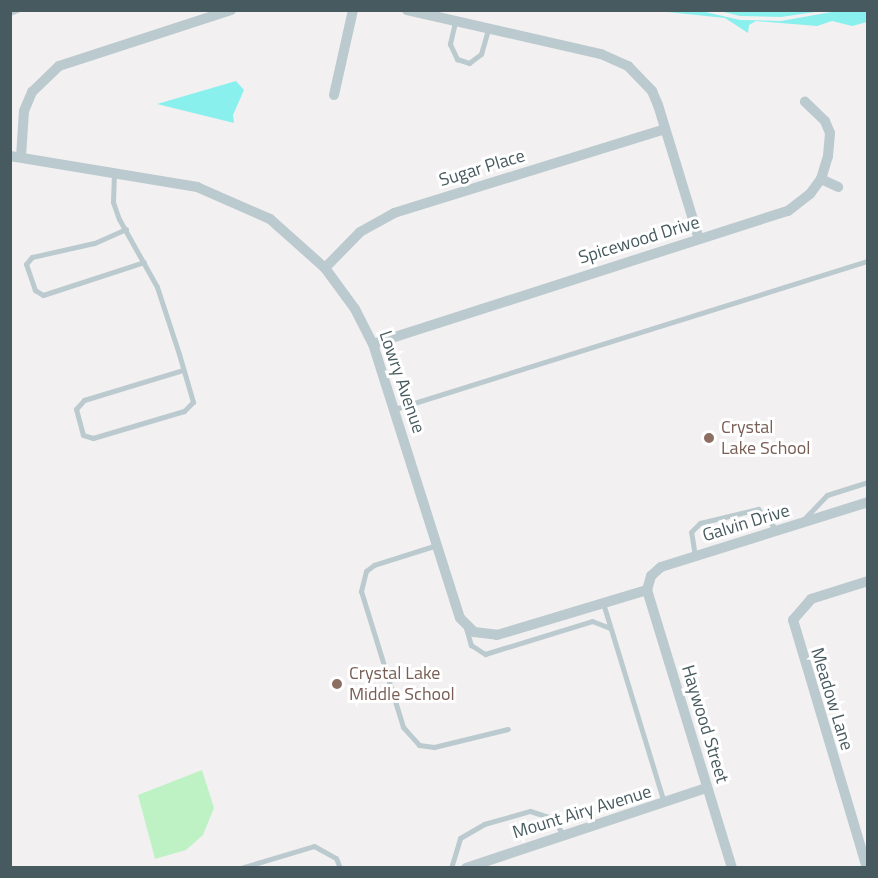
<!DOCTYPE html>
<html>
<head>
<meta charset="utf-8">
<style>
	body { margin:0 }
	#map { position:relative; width:878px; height:878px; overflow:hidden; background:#f3f0f1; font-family:"Titillium Web",sans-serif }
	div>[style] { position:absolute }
	.green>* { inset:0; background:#bef2c5 }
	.water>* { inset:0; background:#89f0ed }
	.lane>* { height:5px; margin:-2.5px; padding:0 2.5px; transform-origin:2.5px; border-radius:2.5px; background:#bbcace }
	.street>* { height:10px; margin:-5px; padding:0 5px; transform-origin:5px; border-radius:5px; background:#bbcace }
	.dots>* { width:16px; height:16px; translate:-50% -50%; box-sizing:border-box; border:3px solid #fff; border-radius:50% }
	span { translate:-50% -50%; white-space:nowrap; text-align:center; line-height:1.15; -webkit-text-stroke:6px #fff; paint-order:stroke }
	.street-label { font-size:18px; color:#475a5f }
	.education-label { font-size:18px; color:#785e54 }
	.left { translate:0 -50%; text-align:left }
	.frame { position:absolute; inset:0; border:12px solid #475a5f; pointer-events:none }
</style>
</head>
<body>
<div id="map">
	<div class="green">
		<div style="clip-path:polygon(202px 770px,214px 808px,203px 835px,186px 850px,155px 859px,138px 795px)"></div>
	</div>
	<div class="water">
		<div style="clip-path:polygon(658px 11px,701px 11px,740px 20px,781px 21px,837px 11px,867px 11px,867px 22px,852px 26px,832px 21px,817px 26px,756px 21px,749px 25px,748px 33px,725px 18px)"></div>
		<div style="clip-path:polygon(720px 11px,822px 11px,781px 17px,740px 16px)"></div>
		<div style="clip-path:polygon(236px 81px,244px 90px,233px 115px,234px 123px,157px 104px)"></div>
	</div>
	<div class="lane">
		<div style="left:10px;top:13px;width:8px;rotate:-23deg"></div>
		<div style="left:455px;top:22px;width:23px;rotate:103deg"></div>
		<div style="left:450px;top:44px;width:17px;rotate:65deg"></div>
		<div style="left:457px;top:59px;width:13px;rotate:18deg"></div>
		<div style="left:469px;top:63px;width:15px;rotate:-37deg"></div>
		<div style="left:481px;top:54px;width:26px;rotate:-74deg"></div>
		<div style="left:114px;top:173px;width:29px;rotate:92deg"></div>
		<div style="left:113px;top:202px;width:18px;rotate:71deg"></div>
		<div style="left:119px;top:219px;width:78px;rotate:60.8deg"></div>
		<div style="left:157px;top:287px;width:71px;rotate:71.8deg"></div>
		<div style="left:179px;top:354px;width:50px;rotate:73.7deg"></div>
		<div style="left:193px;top:402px;width:13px;rotate:135deg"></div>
		<div style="left:184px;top:411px;width:95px;rotate:163.5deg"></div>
		<div style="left:93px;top:438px;width:10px;rotate:-163deg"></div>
		<div style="left:83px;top:435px;width:27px;rotate:-105deg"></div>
		<div style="left:76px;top:409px;width:12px;rotate:-48deg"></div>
		<div style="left:84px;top:400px;width:103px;rotate:-16.9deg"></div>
		<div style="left:126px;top:229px;width:35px;rotate:156deg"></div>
		<div style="left:94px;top:243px;width:64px;rotate:167.3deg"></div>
		<div style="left:32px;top:257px;width:9px;rotate:131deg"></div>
		<div style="left:26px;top:264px;width:28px;rotate:71deg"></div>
		<div style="left:35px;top:290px;width:9px;rotate:32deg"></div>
		<div style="left:43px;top:295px;width:106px;rotate:-18.1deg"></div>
		<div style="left:395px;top:409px;width:496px;rotate:-17.4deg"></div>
		<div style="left:802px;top:521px;width:36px;rotate:-46deg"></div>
		<div style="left:827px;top:495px;width:43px;rotate:-17.6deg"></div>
		<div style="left:437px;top:545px;width:66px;rotate:162.4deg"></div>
		<div style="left:374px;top:565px;width:10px;rotate:143deg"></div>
		<div style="left:366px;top:571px;width:21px;rotate:104deg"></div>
		<div style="left:361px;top:591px;width:142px;rotate:72.8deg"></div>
		<div style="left:403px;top:727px;width:24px;rotate:48deg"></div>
		<div style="left:419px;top:745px;width:15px;rotate:8deg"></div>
		<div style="left:434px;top:747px;width:76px;rotate:-13.7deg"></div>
		<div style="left:695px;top:556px;width:24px;rotate:-99deg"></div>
		<div style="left:691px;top:532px;width:13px;rotate:-45deg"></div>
		<div style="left:700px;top:523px;width:60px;rotate:-13.6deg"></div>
		<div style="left:758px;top:509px;width:28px;rotate:48deg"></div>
		<div style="left:603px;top:603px;width:208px;rotate:73deg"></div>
		<div style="left:466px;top:628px;width:18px;rotate:74deg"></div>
		<div style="left:471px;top:645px;width:17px;rotate:33deg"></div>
		<div style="left:485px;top:654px;width:112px;rotate:-17.1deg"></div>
		<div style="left:592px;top:621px;width:19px;rotate:21deg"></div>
		<div style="left:241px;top:868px;width:76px;rotate:-16.8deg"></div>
		<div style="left:314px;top:846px;width:25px;rotate:29deg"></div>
		<div style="left:336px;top:858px;width:11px;rotate:68deg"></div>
		<div style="left:451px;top:868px;width:31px;rotate:-73deg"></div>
		<div style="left:460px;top:838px;width:28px;rotate:-30deg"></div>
		<div style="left:484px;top:824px;width:48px;rotate:-15.8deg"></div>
		<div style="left:530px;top:811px;width:25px;rotate:18deg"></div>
		<div style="left:554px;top:819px;width:18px;rotate:61deg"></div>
	</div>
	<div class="street">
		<div style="left:407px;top:10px;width:199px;rotate:12.8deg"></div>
		<div style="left:601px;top:54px;width:30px;rotate:24deg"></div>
		<div style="left:628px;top:66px;width:35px;rotate:46deg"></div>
		<div style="left:652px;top:91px;width:15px;rotate:67deg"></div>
		<div style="left:658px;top:105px;width:140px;rotate:73deg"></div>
		<div style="left:334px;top:95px;width:87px;rotate:-77.4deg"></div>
		<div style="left:10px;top:156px;width:190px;rotate:9.4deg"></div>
		<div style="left:197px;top:187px;width:80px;rotate:23.7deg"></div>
		<div style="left:270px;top:219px;width:74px;rotate:41.7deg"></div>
		<div style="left:325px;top:268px;width:51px;rotate:53.8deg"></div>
		<div style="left:355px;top:309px;width:39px;rotate:63deg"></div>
		<div style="left:373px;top:344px;width:287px;rotate:72.4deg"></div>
		<div style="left:460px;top:618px;width:20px;rotate:45deg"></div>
		<div style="left:474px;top:632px;width:23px;rotate:7deg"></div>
		<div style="left:497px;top:635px;width:157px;rotate:-16.7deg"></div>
		<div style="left:21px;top:157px;width:46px;rotate:-86.3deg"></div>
		<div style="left:24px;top:111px;width:21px;rotate:-67deg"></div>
		<div style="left:32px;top:92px;width:37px;rotate:-44deg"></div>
		<div style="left:59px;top:66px;width:181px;rotate:-18deg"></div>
		<div style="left:821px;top:179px;width:19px;rotate:25deg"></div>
		<div style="left:325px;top:268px;width:50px;rotate:-45.8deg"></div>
		<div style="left:360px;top:232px;width:39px;rotate:-29deg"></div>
		<div style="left:394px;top:213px;width:284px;rotate:-17.2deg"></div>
		<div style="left:373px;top:344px;width:436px;rotate:-17.8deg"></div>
		<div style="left:788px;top:211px;width:28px;rotate:-38deg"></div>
		<div style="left:810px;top:194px;width:19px;rotate:-54deg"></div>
		<div style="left:821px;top:179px;width:24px;rotate:-73deg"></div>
		<div style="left:828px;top:156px;width:23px;rotate:-85deg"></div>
		<div style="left:830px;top:133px;width:13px;rotate:-113deg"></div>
		<div style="left:825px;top:121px;width:28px;rotate:-136deg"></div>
		<div style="left:647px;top:590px;width:291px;rotate:73deg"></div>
		<div style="left:647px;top:590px;width:15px;rotate:-74deg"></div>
		<div style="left:651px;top:576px;width:13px;rotate:-42deg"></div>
		<div style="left:661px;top:567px;width:217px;rotate:-17.4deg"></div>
		<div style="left:466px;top:868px;width:254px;rotate:-18.4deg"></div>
		<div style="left:867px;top:868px;width:259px;rotate:-106.6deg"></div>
		<div style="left:793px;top:620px;width:28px;rotate:-49deg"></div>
		<div style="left:811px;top:599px;width:60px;rotate:-17.5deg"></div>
	</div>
	<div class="dots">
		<div style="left:709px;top:438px;background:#8d6e63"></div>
		<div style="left:337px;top:684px;background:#8d6e63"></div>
	</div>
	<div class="street-label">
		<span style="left:482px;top:168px;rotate:-17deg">Sugar Place</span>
		<span style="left:639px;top:240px;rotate:-17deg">Spicewood Drive</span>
		<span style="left:402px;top:382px;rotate:71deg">Lowry Avenue</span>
		<span style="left:746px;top:523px;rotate:-17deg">Galvin Drive</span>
		<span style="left:832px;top:699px;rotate:73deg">Meadow Lane</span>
		<span style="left:705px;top:724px;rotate:73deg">Haywood Street</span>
		<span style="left:582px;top:812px;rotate:-17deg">Mount Airy Avenue</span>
	</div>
	<div class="education-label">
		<span class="left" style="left:721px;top:438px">Crystal<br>Lake School</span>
		<span class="left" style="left:349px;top:684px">Crystal Lake<br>Middle School</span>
	</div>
	<div class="frame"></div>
</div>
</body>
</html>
